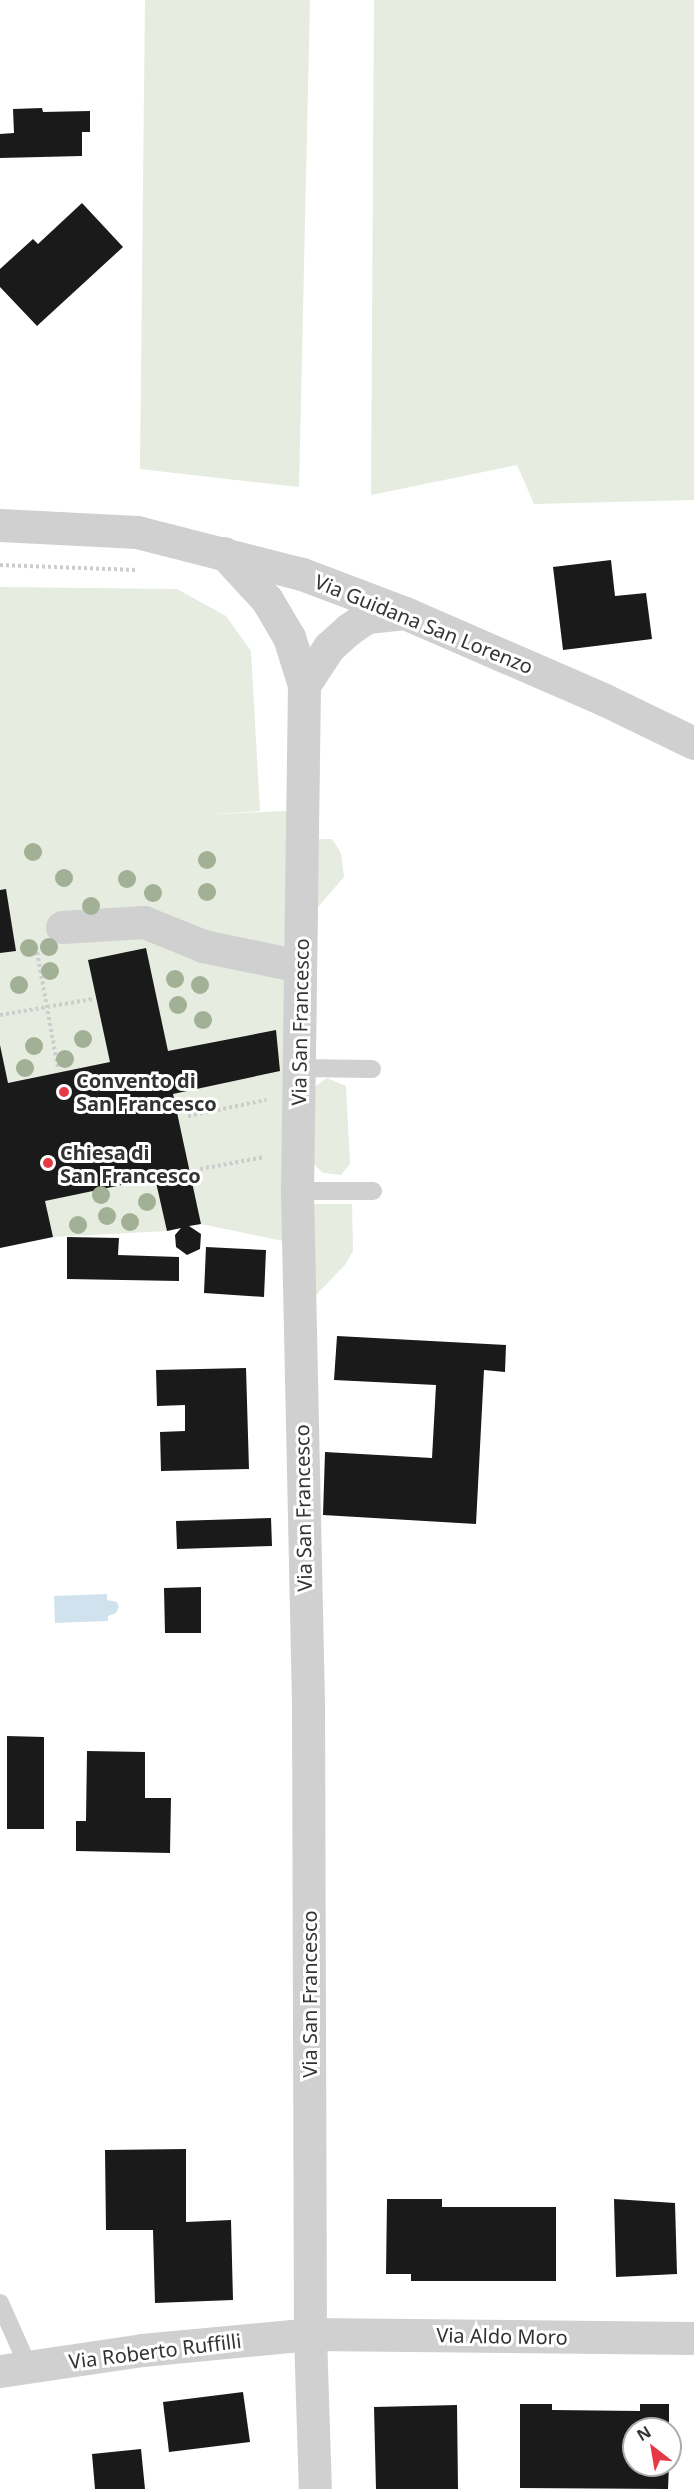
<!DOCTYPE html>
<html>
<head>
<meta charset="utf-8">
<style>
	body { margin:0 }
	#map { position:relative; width:694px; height:2489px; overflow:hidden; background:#fff; font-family:"Noto Sans",sans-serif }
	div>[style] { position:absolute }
	.green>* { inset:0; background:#e6ecdf }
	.water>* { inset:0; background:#cfe2ee }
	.building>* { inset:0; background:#1a1a1a }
	.path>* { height:4px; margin-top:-2px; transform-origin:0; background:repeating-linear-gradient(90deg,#cdcdcd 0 3px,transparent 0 6px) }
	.service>* { height:18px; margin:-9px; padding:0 9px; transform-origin:9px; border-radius:9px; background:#d0d0d0 }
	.minor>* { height:33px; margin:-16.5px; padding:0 16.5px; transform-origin:16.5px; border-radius:16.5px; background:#d0d0d0 }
	.tertiary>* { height:33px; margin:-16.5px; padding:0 16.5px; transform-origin:16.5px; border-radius:16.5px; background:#d0d0d0 }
	.trees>* { width:18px; height:18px; margin:-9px; border-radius:50%; background:#a2b095 }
	.dots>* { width:16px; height:16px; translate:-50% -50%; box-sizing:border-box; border:3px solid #fff; border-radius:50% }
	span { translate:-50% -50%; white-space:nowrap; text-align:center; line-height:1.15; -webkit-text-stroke:6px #fff; paint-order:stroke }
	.street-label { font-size:20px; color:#333 }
	.poi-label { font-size:20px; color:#333; font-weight:700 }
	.left { translate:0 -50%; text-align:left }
	.north { position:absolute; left:622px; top:2417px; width:60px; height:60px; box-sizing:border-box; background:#fff; border:2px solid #adadad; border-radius:50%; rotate:329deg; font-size:16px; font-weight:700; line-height:24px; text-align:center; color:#333 }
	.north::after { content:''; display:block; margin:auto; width:21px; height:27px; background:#e63946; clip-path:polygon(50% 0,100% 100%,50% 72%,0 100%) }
</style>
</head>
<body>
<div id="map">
	<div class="green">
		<div style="clip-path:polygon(145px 0,310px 0,299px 487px,140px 469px)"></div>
		<div style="clip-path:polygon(374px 0,694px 0,694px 500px,534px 504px,517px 465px,371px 495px)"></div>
		<div style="clip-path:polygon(0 587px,177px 589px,226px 616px,251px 651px,260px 811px,201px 815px,303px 810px,298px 1244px,201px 1224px,167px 1231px,53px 1237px,0 1248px)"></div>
		<div style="clip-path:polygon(316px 839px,332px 839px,341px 853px,344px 877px,318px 907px,316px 1049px,313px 1049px)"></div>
		<div style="clip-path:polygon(327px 1078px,346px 1086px,350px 1164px,341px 1175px,323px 1173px,314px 1164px,313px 1088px)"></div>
		<div style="clip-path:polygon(311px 1204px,352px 1204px,353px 1251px,345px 1265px,310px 1301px)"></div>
	</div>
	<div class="water">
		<div style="clip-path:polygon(107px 1594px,107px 1600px,117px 1602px,119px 1607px,116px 1613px,108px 1616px,108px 1621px,55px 1623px,54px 1596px)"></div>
	</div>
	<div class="building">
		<div style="clip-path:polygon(42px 108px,43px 112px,90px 111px,90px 132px,82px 132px,82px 156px,0 158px,0 134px,14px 133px,13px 109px)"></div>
		<div style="clip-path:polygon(82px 203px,123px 247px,37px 326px,0 287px,0 269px,33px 239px,38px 244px)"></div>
		<div style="clip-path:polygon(611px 560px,615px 596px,646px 593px,652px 639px,563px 650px,553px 567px)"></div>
		<div style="clip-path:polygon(6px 889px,16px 951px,0 953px,0 890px)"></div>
		<div style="clip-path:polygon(146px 948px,168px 1051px,276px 1030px,280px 1071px,173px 1094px,201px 1224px,189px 1226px,201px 1234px,200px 1249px,187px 1255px,176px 1247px,175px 1235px,181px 1228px,167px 1231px,155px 1178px,45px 1201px,53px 1237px,0 1248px,0 1045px,8px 1083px,110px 1062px,88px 960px)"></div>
		<div style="clip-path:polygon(67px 1237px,119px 1238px,118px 1255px,179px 1257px,179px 1281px,67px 1279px)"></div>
		<div style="clip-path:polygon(206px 1247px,266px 1250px,264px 1297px,204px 1293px)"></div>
		<div style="clip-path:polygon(337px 1336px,506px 1345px,505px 1372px,484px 1370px,476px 1524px,323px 1515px,325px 1452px,432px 1458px,436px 1385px,334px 1380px)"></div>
		<div style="clip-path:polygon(246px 1368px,249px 1469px,161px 1471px,160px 1432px,185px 1431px,185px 1405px,157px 1406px,156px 1370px)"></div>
		<div style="clip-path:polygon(271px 1518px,272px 1546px,177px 1549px,176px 1521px)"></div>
		<div style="clip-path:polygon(201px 1587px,201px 1633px,165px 1633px,164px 1588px)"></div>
		<div style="clip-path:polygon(7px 1736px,44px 1737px,44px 1829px,7px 1829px)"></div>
		<div style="clip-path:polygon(87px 1751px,145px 1752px,145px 1798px,171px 1798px,170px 1853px,76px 1851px,76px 1821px,86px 1821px)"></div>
		<div style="clip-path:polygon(186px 2149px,186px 2222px,231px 2220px,233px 2300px,155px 2303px,153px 2230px,106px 2230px,105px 2150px)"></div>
		<div style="clip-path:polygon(387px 2199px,442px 2199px,442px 2207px,556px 2207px,556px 2281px,411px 2281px,411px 2274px,386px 2274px)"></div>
		<div style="clip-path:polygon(614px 2199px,675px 2203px,677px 2274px,616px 2277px)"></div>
		<div style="clip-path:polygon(243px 2392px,250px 2442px,169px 2452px,163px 2402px)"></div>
		<div style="clip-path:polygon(520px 2404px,552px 2404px,552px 2410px,640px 2411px,640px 2404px,669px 2404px,669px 2429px,634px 2429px,634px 2465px,669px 2465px,668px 2489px,520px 2488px)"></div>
		<div style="clip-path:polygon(457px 2405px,458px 2489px,376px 2489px,374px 2407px)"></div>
		<div style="clip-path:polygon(141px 2449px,145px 2489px,95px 2489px,92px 2454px)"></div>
	</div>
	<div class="path">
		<div style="left:0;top:565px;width:136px;rotate:2.1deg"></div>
		<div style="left:37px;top:952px;width:119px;rotate:79.8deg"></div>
		<div style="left:0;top:1015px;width:94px;rotate:-9.8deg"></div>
		<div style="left:188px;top:1116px;width:80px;rotate:-11.6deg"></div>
		<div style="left:200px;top:1169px;width:66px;rotate:-10.5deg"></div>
	</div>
	<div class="service">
		<div style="left:299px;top:1068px;width:73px;rotate:0.8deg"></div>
		<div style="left:297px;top:1191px;width:76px"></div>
		<div style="left:0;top:2303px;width:69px;rotate:66deg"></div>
	</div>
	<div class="minor">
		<div style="left:224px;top:553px;width:64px;rotate:47.5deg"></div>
		<div style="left:267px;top:600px;width:43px;rotate:59.3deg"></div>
		<div style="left:289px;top:637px;width:50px;rotate:72.6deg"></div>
		<div style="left:304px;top:685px;width:506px;rotate:90.79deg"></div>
		<div style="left:297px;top:1191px;width:512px;rotate:88.77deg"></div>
		<div style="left:308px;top:1703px;width:631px;rotate:89.82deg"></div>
		<div style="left:310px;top:2334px;width:155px;rotate:88.2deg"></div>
		<div style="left:304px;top:685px;width:45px;rotate:-56.7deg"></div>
		<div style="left:329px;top:647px;width:27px;rotate:-42deg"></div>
		<div style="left:349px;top:629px;width:22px;rotate:-34deg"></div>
		<div style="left:367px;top:617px;width:38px;rotate:-6deg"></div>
		<div style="left:62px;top:927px;width:82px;rotate:-3.5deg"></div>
		<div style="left:144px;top:922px;width:64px;rotate:22.1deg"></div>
		<div style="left:203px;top:946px;width:99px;rotate:11.7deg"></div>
		<div style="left:0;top:2371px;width:144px;rotate:-8.4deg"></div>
		<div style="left:142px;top:2350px;width:169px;rotate:-5.4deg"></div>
		<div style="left:310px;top:2334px;width:384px;rotate:0.6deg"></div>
	</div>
	<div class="tertiary">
		<div style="left:0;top:525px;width:137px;rotate:2.9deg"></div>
		<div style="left:137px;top:532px;width:170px;rotate:14.3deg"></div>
		<div style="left:302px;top:574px;width:110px;rotate:20.7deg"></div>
		<div style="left:405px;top:613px;width:218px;rotate:23.5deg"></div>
		<div style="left:605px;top:700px;width:99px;rotate:25.8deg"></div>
	</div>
	<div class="trees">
		<div style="left:33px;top:852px"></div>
		<div style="left:207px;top:860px"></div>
		<div style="left:64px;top:878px"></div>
		<div style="left:127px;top:879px"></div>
		<div style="left:207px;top:892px"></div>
		<div style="left:153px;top:893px"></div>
		<div style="left:91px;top:906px"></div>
		<div style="left:49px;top:947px"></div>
		<div style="left:29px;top:948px"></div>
		<div style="left:50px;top:971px"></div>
		<div style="left:175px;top:979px"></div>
		<div style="left:19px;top:985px"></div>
		<div style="left:200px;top:985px"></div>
		<div style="left:178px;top:1005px"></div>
		<div style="left:203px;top:1020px"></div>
		<div style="left:83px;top:1039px"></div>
		<div style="left:34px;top:1046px"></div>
		<div style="left:65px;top:1059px"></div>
		<div style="left:25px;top:1068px"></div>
		<div style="left:101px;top:1195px"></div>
		<div style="left:147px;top:1202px"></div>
		<div style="left:107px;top:1216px"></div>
		<div style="left:130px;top:1222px"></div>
		<div style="left:78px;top:1225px"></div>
	</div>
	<div class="dots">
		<div style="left:64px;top:1092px;background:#e63946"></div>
		<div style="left:48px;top:1163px;background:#e63946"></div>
	</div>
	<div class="street-label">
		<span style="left:424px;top:624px;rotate:22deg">Via Guidana San Lorenzo</span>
		<span style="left:300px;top:1022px;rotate:-89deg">Via San Francesco</span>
		<span style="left:303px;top:1508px;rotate:-91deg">Via San Francesco</span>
		<span style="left:309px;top:1994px;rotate:-90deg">Via San Francesco</span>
		<span style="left:502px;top:2336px;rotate:1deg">Via Aldo Moro</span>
		<span style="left:155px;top:2351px;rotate:-7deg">Via Roberto Ruffilli</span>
	</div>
	<div class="poi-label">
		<span class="left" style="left:76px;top:1092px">Convento di<br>San Francesco</span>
		<span class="left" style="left:60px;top:1164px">Chiesa di<br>San Francesco</span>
	</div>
	<div class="north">N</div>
</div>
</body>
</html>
